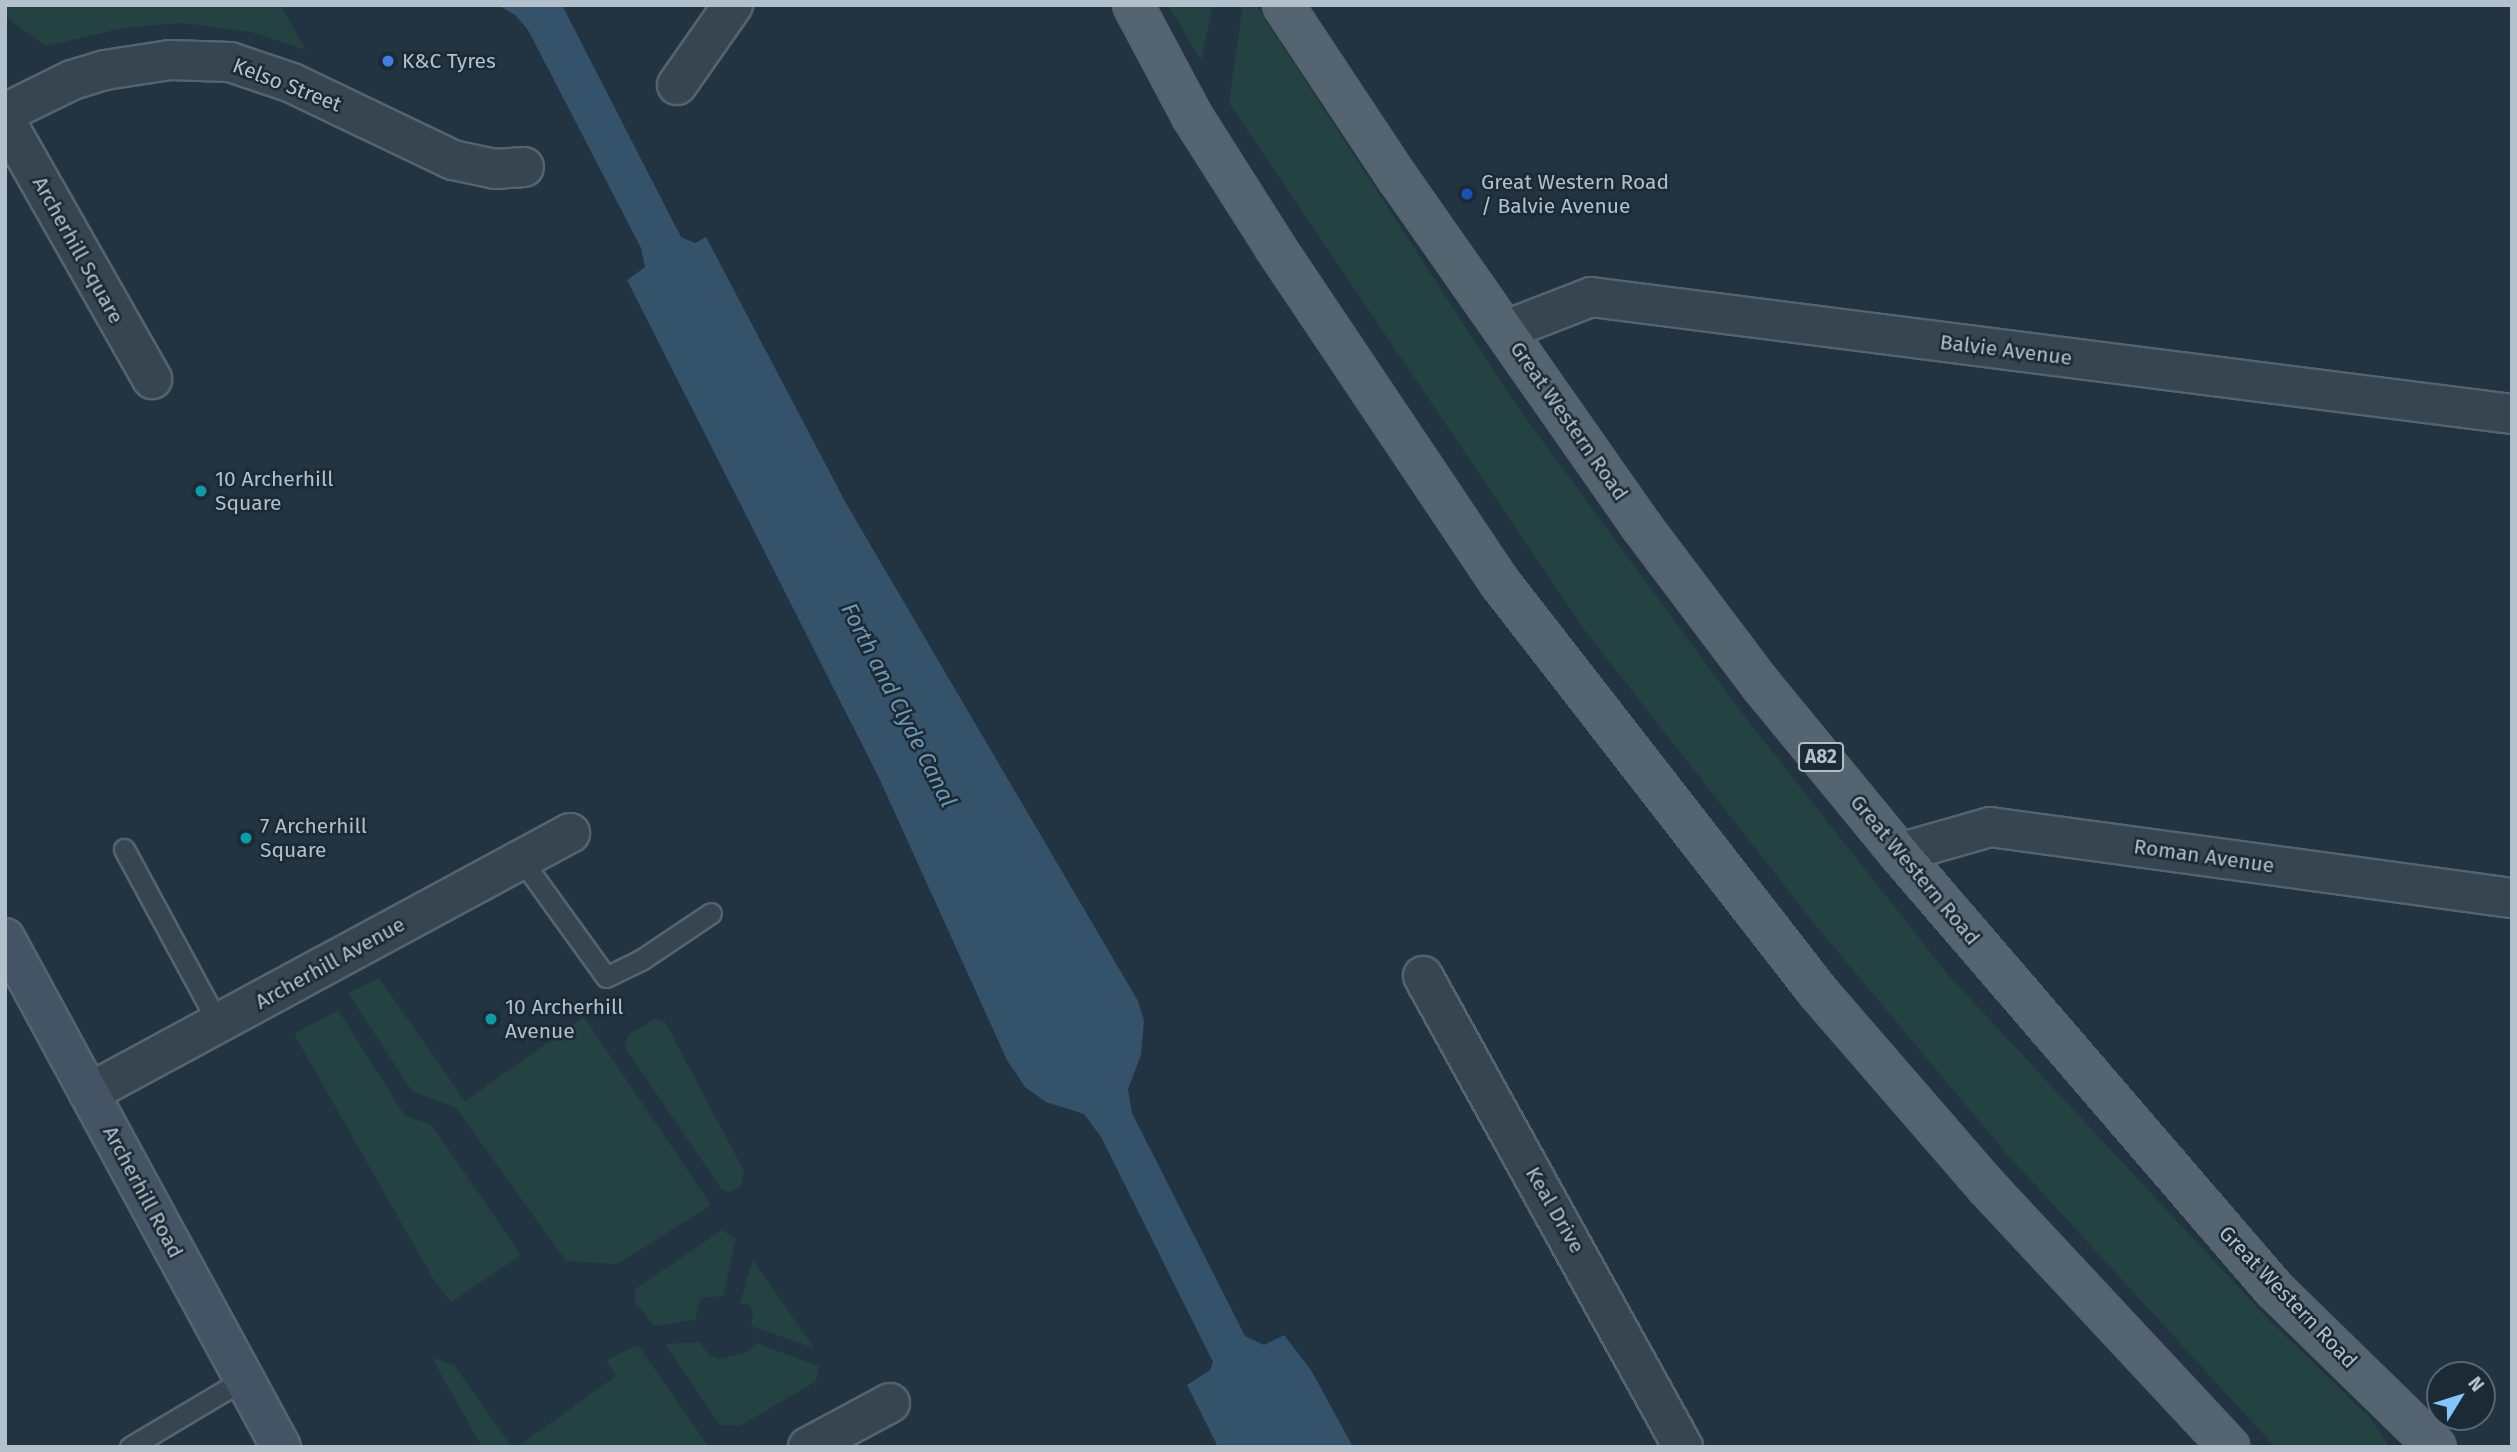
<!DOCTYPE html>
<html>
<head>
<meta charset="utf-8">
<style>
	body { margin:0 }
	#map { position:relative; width:2517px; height:1452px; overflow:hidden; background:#223341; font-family:"Fira Sans",sans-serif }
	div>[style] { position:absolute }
	.green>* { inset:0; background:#244241 }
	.water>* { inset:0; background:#345269 }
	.roads { filter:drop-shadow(2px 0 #54636e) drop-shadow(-2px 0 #54636e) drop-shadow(0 2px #54636e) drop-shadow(0 -2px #54636e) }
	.lane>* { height:19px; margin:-9.5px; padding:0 9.5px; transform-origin:9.5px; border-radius:9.5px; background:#364550 }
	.street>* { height:38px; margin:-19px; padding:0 19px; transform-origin:19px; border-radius:19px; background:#364550 }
	.secondary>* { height:38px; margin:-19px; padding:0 19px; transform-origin:19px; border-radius:19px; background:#445464 }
	.primary>* { height:38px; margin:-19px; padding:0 19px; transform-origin:19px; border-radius:19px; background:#546470 }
	.dots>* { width:19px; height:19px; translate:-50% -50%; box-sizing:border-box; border:4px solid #1b2a35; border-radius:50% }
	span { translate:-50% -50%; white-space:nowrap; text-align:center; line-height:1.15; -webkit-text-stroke:5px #1b2a35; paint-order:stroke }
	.shield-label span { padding:2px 5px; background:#1b2a35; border:2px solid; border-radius:5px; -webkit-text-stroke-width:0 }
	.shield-label { font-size:19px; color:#b2c0cb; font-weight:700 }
	.poi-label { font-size:21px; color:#b2c0cb }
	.left { translate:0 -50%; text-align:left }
	.street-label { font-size:21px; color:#b2c0cb }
	.water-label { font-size:23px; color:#7096b1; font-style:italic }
	.frame { position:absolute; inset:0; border:7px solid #b2c0cb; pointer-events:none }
	.north { position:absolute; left:2426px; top:1361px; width:70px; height:70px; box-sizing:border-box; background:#1b2a35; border:2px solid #576671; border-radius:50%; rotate:52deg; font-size:19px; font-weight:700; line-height:28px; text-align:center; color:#b2c0cb }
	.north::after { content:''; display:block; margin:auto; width:24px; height:32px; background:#83c5ff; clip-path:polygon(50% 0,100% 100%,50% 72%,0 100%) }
</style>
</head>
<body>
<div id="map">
	<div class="green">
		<div style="clip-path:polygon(5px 5px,280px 5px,306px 50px,251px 32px,183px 23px,123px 28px,46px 46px,7px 18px)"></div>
		<div style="clip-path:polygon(1168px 5px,1213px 5px,1201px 60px)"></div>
		<div style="clip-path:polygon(1243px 5px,1256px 5px,1517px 406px,1742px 713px,1949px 976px,2270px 1321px,2371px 1419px,2390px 1447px,2275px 1447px,2006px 1153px,1813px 922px,1586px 632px,1229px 103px)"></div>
		<div style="clip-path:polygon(379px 978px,465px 1101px,584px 1017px,711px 1205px,618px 1264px,566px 1261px,456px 1108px,412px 1091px,348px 993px)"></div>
		<div style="clip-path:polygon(338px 1010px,405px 1116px,431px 1124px,521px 1255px,451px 1302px,435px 1282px,294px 1034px)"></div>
		<div style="clip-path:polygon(655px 1019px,665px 1022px,744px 1171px,741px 1186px,729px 1192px,722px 1190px,624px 1046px,629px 1034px)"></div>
		<div style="clip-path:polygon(722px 1230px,736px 1239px,723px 1296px,701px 1298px,695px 1320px,654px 1326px,635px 1301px,635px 1289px)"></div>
		<div style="clip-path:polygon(753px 1260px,814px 1348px,751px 1326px,753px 1313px,749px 1305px,740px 1304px)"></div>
		<div style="clip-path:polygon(699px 1342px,709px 1355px,720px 1359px,747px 1352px,756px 1343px,819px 1366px,816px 1381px,740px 1426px,720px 1425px,665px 1344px)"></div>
		<div style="clip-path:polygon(638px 1345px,708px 1446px,517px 1447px,616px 1376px,606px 1360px)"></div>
		<div style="clip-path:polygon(432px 1358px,454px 1365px,512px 1447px,482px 1447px)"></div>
	</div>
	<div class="water">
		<div style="clip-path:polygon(498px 5px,562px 5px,681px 237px,695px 243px,706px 237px,847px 505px,1138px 1001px,1144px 1021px,1141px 1055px,1128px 1089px,1132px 1113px,1245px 1336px,1264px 1345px,1284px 1335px,1311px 1370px,1353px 1447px,1218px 1447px,1187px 1385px,1210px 1370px,1213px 1362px,1101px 1137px,1084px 1114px,1046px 1102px,1025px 1087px,1007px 1060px,879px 778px,627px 280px,645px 267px,641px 248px,528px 30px,515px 15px)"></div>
	</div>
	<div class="roads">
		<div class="lane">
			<div style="left:124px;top:849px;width:198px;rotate:61.6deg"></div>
			<div style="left:521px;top:859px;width:145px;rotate:54.2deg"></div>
			<div style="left:606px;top:977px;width:39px;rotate:-26deg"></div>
			<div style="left:641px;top:960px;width:84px;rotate:-33.9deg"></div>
			<div style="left:130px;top:1447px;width:133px;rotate:-30.8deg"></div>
		</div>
		<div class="street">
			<div style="left:677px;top:85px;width:98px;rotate:-55deg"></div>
			<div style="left:5px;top:113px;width:75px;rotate:-26.2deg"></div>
			<div style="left:72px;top:80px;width:34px;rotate:-17deg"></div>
			<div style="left:105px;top:70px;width:66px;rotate:-8.7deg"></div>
			<div style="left:170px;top:60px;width:60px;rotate:1.9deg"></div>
			<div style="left:230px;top:62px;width:65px;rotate:18.7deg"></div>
			<div style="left:292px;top:83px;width:178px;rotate:25.6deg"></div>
			<div style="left:453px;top:160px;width:43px;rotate:12.1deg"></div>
			<div style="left:495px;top:169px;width:29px;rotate:-4deg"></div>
			<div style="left:5px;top:120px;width:298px;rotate:60.4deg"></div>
			<div style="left:1506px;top:330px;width:91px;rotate:-21.2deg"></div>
			<div style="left:1591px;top:297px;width:928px;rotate:7.24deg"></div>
			<div style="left:1899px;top:853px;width:95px;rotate:-15.9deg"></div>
			<div style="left:1990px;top:827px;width:527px;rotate:7.75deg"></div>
			<div style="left:1423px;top:976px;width:538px;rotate:61.1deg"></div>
			<div style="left:89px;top:1093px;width:547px;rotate:-28.39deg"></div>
			<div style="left:808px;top:1447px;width:93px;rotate:-28.2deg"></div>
		</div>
		<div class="secondary">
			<div style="left:5px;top:938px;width:579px;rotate:61.53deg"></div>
		</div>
		<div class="primary">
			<div style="left:1133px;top:5px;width:126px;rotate:62deg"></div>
			<div style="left:1192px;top:116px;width:155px;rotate:57.6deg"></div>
			<div style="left:1275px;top:247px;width:404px;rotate:56.2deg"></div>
			<div style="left:1500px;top:583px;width:518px;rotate:52.13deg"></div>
			<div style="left:1818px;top:992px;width:257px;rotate:49.1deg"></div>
			<div style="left:1986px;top:1186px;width:357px;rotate:47deg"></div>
			<div style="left:1283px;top:5px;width:210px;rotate:56.5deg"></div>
			<div style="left:1399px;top:180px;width:424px;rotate:55deg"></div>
			<div style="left:1642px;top:527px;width:199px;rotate:53deg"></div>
			<div style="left:1762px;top:686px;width:216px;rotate:50.6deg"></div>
			<div style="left:1899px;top:853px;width:575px;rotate:49.3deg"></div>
			<div style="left:2274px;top:1289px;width:226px;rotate:44.3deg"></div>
		</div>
	</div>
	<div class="dots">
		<div style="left:388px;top:61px;background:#3f7fe0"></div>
		<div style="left:1467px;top:194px;background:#1a4fb4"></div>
		<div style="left:201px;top:491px;background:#0f9aa8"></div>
		<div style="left:246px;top:838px;background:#0f9aa8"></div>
		<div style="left:491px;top:1019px;background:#0f9aa8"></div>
	</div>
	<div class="shield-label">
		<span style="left:1821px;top:757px">A82</span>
	</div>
	<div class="poi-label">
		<span class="left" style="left:402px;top:61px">K&amp;C Tyres</span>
		<span class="left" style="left:1481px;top:194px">Great Western Road<br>/ Balvie Avenue</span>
		<span class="left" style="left:215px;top:491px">10 Archerhill<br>Square</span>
		<span class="left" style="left:260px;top:838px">7 Archerhill<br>Square</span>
		<span class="left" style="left:505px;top:1019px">10 Archerhill<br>Avenue</span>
	</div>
	<div class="street-label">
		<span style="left:287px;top:85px;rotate:21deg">Kelso Street</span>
		<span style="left:78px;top:250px;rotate:61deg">Archerhill Square</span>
		<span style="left:2006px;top:350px;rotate:7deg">Balvie Avenue</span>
		<span style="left:1569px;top:421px;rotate:55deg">Great Western Road</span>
		<span style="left:2204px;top:856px;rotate:8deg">Roman Avenue</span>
		<span style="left:1915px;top:870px;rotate:50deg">Great Western Road</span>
		<span style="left:330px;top:963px;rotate:-29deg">Archerhill Avenue</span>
		<span style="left:143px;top:1192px;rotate:62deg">Archerhill Road</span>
		<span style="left:1555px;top:1210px;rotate:60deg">Keal Drive</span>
		<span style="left:2288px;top:1297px;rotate:46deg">Great Western Road</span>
	</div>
	<div class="water-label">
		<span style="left:899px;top:705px;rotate:63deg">Forth and Clyde Canal</span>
	</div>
	<div class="frame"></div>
	<div class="north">N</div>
</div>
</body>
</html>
